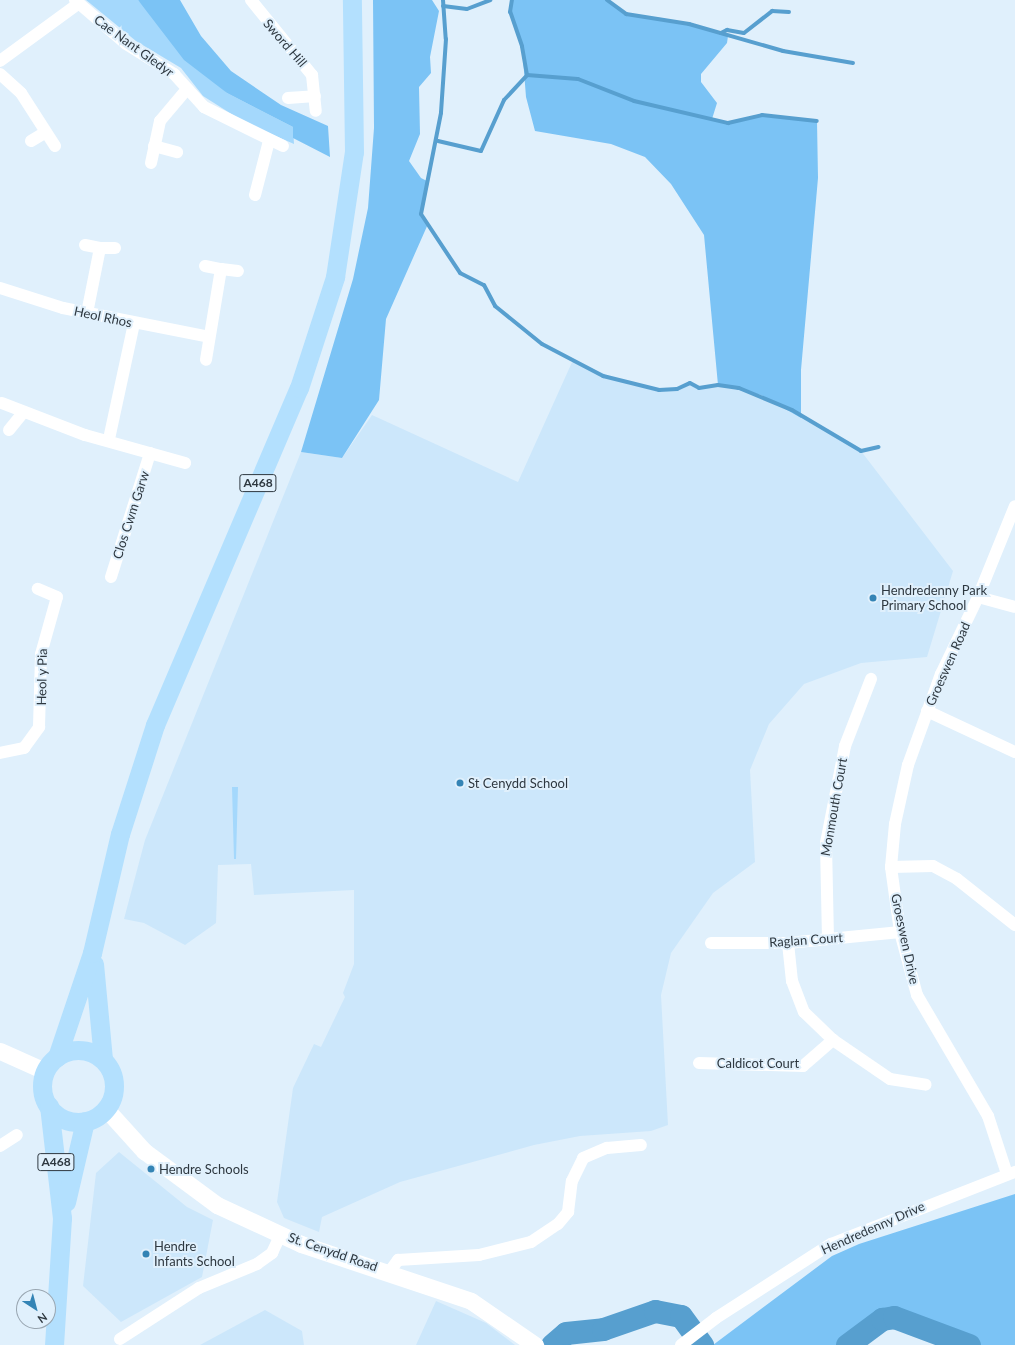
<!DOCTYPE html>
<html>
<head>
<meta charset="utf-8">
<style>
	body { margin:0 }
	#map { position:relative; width:1015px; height:1345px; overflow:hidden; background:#e0f0fc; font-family:Lato,sans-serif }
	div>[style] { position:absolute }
	.built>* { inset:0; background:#cce7fb }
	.green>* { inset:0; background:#a4d8fc }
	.forest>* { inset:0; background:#7bc3f5 }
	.stream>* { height:4px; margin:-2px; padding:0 2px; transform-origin:2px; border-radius:2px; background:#579fcf }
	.river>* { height:23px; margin:-11.5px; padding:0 11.5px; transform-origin:11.5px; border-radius:11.5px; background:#579fcf }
	.street>* { height:12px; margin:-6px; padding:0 6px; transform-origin:6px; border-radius:6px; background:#fff }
	.secondary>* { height:17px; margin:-8.5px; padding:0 8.5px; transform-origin:8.5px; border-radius:8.5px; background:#fff }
	.primary>* { height:19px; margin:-9.5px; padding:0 9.5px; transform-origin:9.5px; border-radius:9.5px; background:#b3e0fe }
	.primary>.ring { margin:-9.5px; padding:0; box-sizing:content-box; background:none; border:19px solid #b3e0fe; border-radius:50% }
	.dots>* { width:11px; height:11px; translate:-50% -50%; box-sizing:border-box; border:2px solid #e0f0fc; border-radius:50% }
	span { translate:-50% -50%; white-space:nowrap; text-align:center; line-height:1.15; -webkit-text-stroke:4px #e0f0fc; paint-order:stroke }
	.shield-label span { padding:1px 3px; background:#e0f0fc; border:1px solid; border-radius:3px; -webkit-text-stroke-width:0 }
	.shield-label { font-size:12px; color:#2e3840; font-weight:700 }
	.street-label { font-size:13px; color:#2e3840 }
	.poi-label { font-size:13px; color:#2e3840 }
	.left { translate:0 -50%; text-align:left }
	.north { position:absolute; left:16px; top:1289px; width:40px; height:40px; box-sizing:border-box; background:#e0f0fc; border:1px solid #99a6b1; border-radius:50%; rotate:144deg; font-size:11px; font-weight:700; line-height:16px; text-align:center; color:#2e3840 }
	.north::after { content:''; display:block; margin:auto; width:14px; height:18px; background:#3484b5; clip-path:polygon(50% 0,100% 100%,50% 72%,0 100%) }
</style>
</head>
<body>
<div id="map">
	<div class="built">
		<div style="clip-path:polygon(573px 360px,630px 385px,669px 390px,690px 383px,699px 388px,718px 385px,739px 388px,792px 410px,861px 451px,953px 571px,927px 657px,861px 663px,804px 684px,769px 724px,750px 770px,755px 862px,713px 893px,671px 953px,661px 995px,668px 1125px,651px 1131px,580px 1136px,534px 1145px,400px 1182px,322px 1217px,319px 1232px,284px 1218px,277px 1202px,293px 1088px,314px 1044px,321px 1047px,345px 997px,343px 993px,354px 964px,354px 890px,254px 895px,251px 864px,218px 865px,216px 923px,185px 945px,144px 923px,124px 919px,145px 840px,301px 452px,342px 458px,372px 415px,518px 482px)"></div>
		<div style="clip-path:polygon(119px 1152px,187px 1207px,213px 1220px,202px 1277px,121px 1322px,83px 1286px,96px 1173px)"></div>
		<div style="clip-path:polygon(436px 1301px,486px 1323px,515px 1345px,416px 1345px)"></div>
		<div style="clip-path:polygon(265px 1310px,302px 1331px,304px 1345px,200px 1345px)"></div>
	</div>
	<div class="green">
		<div style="clip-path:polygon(86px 0,138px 0,227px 93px,293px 127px,294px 144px,244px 122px,203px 96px,181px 68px,136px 41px)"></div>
		<div style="clip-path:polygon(232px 787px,238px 787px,236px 859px,234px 859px)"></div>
	</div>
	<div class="forest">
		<div style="clip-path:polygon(138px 0,180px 0,201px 36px,231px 71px,281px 105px,328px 126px,330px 157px,293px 138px,293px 127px,227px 93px,184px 60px)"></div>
		<div style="clip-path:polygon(373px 0,432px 0,439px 11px,430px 57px,431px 73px,419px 87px,420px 134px,409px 161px,421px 178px,429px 182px,421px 214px,428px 224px,386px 319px,379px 400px,342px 458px,301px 452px,353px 279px,368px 208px,374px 128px)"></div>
		<div style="clip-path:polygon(512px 0,607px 0,626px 14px,661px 18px,721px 33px,728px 36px,727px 43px,701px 74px,701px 82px,717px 103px,712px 119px,728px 123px,762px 115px,817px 121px,818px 178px,801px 370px,801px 418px,761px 395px,718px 385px,704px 235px,671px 184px,645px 157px,611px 144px,535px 131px,526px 97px,522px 46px,510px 12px)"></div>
		<div style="clip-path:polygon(1015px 1194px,1015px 1345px,969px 1345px,894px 1317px,882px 1319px,847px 1345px,713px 1345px,832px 1256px,859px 1244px)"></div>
	</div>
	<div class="stream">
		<div style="left:443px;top:0;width:39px;rotate:86deg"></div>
		<div style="left:446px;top:39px;width:74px;rotate:93.9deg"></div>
		<div style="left:441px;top:113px;width:103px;rotate:101.2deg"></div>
		<div style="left:421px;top:214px;width:71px;rotate:56.5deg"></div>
		<div style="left:460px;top:273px;width:27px;rotate:27deg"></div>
		<div style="left:484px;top:285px;width:24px;rotate:62deg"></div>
		<div style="left:495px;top:306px;width:60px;rotate:39deg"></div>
		<div style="left:542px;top:344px;width:69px;rotate:27.7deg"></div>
		<div style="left:603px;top:376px;width:58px;rotate:14deg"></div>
		<div style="left:659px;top:390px;width:18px;rotate:-3deg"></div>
		<div style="left:677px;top:389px;width:14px;rotate:-25deg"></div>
		<div style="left:690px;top:383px;width:10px;rotate:29deg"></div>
		<div style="left:699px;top:388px;width:19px;rotate:-9deg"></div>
		<div style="left:718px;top:385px;width:21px;rotate:8deg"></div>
		<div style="left:739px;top:388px;width:57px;rotate:22.5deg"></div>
		<div style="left:792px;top:410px;width:80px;rotate:30.7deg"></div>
		<div style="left:861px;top:451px;width:18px;rotate:-13deg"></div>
		<div style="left:607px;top:0;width:24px;rotate:36deg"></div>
		<div style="left:626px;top:14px;width:64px;rotate:9deg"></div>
		<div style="left:689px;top:24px;width:98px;rotate:16deg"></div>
		<div style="left:783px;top:51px;width:71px;rotate:9.7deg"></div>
		<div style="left:443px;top:6px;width:24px;rotate:7deg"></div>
		<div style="left:467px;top:9px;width:25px;rotate:-21deg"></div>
		<div style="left:721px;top:33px;width:7px;rotate:-27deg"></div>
		<div style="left:727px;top:30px;width:17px;rotate:10deg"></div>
		<div style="left:744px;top:33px;width:36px;rotate:-38deg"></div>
		<div style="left:772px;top:11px;width:17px;rotate:3deg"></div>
		<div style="left:527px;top:75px;width:51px;rotate:4.5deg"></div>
		<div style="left:578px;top:79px;width:60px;rotate:21.4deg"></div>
		<div style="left:634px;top:101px;width:97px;rotate:13.2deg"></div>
		<div style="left:728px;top:123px;width:35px;rotate:-13deg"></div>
		<div style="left:762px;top:115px;width:55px;rotate:6.2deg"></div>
		<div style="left:438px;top:141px;width:44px;rotate:13.1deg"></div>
		<div style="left:481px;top:151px;width:56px;rotate:-65.7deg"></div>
		<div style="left:504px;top:100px;width:34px;rotate:-47deg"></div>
		<div style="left:527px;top:75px;width:29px;rotate:-100deg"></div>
		<div style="left:522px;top:46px;width:36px;rotate:-109deg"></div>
		<div style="left:510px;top:12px;width:12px;rotate:-81deg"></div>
	</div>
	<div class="river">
		<div style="left:552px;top:1345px;width:18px;rotate:-41deg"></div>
		<div style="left:566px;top:1333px;width:37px;rotate:-6deg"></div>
		<div style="left:603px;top:1329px;width:55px;rotate:-19.1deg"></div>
		<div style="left:655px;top:1311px;width:26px;rotate:11deg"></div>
		<div style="left:681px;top:1316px;width:36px;rotate:54deg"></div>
		<div style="left:847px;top:1345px;width:44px;rotate:-36.6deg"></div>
		<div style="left:882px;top:1319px;width:12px;rotate:-9deg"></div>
		<div style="left:894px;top:1317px;width:80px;rotate:20.5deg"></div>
	</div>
	<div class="street">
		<div style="left:75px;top:0;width:67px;rotate:40.8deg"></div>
		<div style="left:126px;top:44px;width:57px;rotate:32deg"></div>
		<div style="left:174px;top:74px;width:45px;rotate:47.7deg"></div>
		<div style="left:204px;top:107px;width:88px;rotate:26.3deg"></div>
		<div style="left:251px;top:0;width:97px;rotate:50.9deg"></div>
		<div style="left:312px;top:75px;width:36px;rotate:84deg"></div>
		<div style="left:0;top:61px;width:97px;rotate:-36.2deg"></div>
		<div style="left:0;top:74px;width:28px;rotate:42deg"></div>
		<div style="left:21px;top:93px;width:63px;rotate:57.3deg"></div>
		<div style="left:288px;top:98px;width:27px;rotate:-4deg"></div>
		<div style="left:31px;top:141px;width:17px;rotate:-31deg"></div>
		<div style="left:154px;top:146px;width:24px;rotate:15deg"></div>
		<div style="left:151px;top:163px;width:43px;rotate:-77.9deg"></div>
		<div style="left:160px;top:121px;width:42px;rotate:-49.8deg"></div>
		<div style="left:255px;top:195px;width:56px;rotate:-75.5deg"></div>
		<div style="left:85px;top:245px;width:15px;rotate:11deg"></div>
		<div style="left:100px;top:248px;width:66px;rotate:101.3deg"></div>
		<div style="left:100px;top:248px;width:15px"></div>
		<div style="left:205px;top:266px;width:16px;rotate:11deg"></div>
		<div style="left:221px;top:269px;width:92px;rotate:99.4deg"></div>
		<div style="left:221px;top:269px;width:17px;rotate:7deg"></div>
		<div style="left:0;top:288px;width:66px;rotate:17.6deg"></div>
		<div style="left:63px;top:308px;width:149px;rotate:11.2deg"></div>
		<div style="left:2px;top:403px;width:89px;rotate:21.1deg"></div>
		<div style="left:85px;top:435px;width:104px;rotate:15.6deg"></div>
		<div style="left:9px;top:430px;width:21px;rotate:-51deg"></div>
		<div style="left:109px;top:439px;width:119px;rotate:-77.8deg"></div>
		<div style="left:111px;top:577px;width:130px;rotate:-72.5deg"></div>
		<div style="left:978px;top:597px;width:38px;rotate:15deg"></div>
		<div style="left:927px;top:711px;width:97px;rotate:25deg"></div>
		<div style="left:0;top:753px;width:25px;rotate:-12deg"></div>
		<div style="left:24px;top:748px;width:26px;rotate:-54deg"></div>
		<div style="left:39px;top:727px;width:73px;rotate:-88.4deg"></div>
		<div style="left:41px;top:654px;width:59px;rotate:-74.3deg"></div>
		<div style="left:57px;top:597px;width:21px;rotate:-157deg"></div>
		<div style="left:891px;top:867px;width:42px;rotate:-1.4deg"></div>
		<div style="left:933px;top:866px;width:27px;rotate:28deg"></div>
		<div style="left:957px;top:879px;width:74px;rotate:38.4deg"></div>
		<div style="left:828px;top:939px;width:96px;rotate:-91.2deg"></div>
		<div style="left:826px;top:843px;width:99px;rotate:-78.9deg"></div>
		<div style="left:845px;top:746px;width:72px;rotate:-68.8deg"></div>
		<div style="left:711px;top:943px;width:77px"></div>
		<div style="left:788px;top:943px;width:113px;rotate:-5.6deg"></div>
		<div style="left:788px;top:943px;width:38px;rotate:84deg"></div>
		<div style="left:792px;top:981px;width:33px;rotate:69deg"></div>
		<div style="left:804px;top:1012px;width:40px;rotate:44deg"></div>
		<div style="left:833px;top:1040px;width:69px;rotate:34.4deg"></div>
		<div style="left:890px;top:1079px;width:36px;rotate:9deg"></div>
		<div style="left:699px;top:1063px;width:104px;rotate:1.7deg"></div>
		<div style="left:803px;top:1066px;width:40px;rotate:-41deg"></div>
		<div style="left:0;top:1146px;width:20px;rotate:-33deg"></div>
		<div style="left:1007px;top:1174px;width:61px;rotate:-108.1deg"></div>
		<div style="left:988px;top:1116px;width:140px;rotate:-120.4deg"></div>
		<div style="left:917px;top:995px;width:65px;rotate:-105.1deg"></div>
		<div style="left:900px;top:932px;width:66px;rotate:-97.9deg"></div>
		<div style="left:891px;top:867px;width:43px;rotate:-84.7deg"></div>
		<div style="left:895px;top:824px;width:60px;rotate:-77.6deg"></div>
		<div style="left:908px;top:765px;width:97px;rotate:-70.1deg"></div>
		<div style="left:941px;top:674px;width:85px;rotate:-64.3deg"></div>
		<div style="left:978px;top:597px;width:98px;rotate:-67.9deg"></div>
		<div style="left:390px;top:1271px;width:14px;rotate:-54deg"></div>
		<div style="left:398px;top:1260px;width:81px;rotate:-3.5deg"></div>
		<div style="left:479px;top:1255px;width:54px;rotate:-14deg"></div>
		<div style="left:531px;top:1242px;width:32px;rotate:-34deg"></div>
		<div style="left:558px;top:1224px;width:16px;rotate:-50deg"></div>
		<div style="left:568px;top:1212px;width:31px;rotate:-83deg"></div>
		<div style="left:572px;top:1181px;width:25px;rotate:-64deg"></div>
		<div style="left:583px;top:1158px;width:26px;rotate:-23deg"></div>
		<div style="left:607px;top:1148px;width:34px;rotate:-5deg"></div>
		<div style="left:120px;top:1339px;width:94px;rotate:-32.8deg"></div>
		<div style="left:199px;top:1288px;width:63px;rotate:-22.5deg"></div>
		<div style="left:257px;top:1264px;width:19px;rotate:-36deg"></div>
		<div style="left:272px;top:1253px;width:21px;rotate:-65deg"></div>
		<div style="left:681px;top:1345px;width:44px;rotate:-37.6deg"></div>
		<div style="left:716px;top:1318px;width:137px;rotate:-32.8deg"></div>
		<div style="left:831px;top:1244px;width:198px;rotate:-21.4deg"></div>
	</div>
	<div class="secondary">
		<div style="left:0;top:1051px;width:49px;rotate:24deg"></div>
		<div style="left:106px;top:1109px;width:57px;rotate:47.9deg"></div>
		<div style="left:144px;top:1151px;width:91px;rotate:36.5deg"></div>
		<div style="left:217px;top:1205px;width:93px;rotate:24.9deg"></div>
		<div style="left:301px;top:1244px;width:179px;rotate:18.5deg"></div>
		<div style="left:471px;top:1301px;width:78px;rotate:34.5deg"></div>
	</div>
	<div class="primary">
		<div style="left:94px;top:964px;width:95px;rotate:84.6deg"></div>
		<div class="ring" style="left:42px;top:1050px;width:53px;height:53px"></div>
		<div style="left:57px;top:1057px;width:110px;rotate:-71.4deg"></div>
		<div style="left:92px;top:953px;width:122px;rotate:-76.8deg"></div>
		<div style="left:120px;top:834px;width:114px;rotate:-72.2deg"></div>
		<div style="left:155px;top:725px;width:366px;rotate:-66.9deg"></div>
		<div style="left:299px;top:388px;width:117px;rotate:-72deg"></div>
		<div style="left:335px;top:277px;width:126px;rotate:-81.4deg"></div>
		<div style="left:354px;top:152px;width:152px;rotate:-90.8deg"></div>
		<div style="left:49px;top:1106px;width:113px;rotate:83.4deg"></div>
		<div style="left:62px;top:1218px;width:127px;rotate:93.6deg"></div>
		<div style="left:66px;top:1202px;width:83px;rotate:-76.8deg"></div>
	</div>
	<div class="dots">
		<div style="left:873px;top:598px;background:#3484b5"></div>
		<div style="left:460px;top:783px;background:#3484b5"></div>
		<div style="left:151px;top:1169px;background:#3484b5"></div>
		<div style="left:146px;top:1254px;background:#3484b5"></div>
	</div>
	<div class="shield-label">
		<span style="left:258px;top:483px">A468</span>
		<span style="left:56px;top:1162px">A468</span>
	</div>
	<div class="street-label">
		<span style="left:285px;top:43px;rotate:49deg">Sword Hill</span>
		<span style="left:134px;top:46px;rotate:36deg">Cae Nant Gledyr</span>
		<span style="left:103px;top:317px;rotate:12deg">Heol Rhos</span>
		<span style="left:131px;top:515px;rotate:-72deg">Clos Cwm Garw</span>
		<span style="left:948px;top:664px;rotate:-66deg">Groeswen Road</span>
		<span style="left:42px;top:677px;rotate:-89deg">Heol y Pia</span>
		<span style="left:834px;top:807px;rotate:-80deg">Monmouth Court</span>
		<span style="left:905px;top:939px;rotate:78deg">Groeswen Drive</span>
		<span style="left:806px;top:940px;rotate:-4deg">Raglan Court</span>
		<span style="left:758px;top:1063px">Caldicot Court</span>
		<span style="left:873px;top:1228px;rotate:-24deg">Hendredenny Drive</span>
		<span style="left:333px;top:1252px;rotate:19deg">St. Cenydd Road</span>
	</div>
	<div class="poi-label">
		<span class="left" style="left:881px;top:598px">Hendredenny Park<br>Primary School</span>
		<span class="left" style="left:468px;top:783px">St Cenydd School</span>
		<span class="left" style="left:159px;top:1169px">Hendre Schools</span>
		<span class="left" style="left:154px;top:1254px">Hendre<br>Infants School</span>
	</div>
	<div class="north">N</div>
</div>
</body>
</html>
